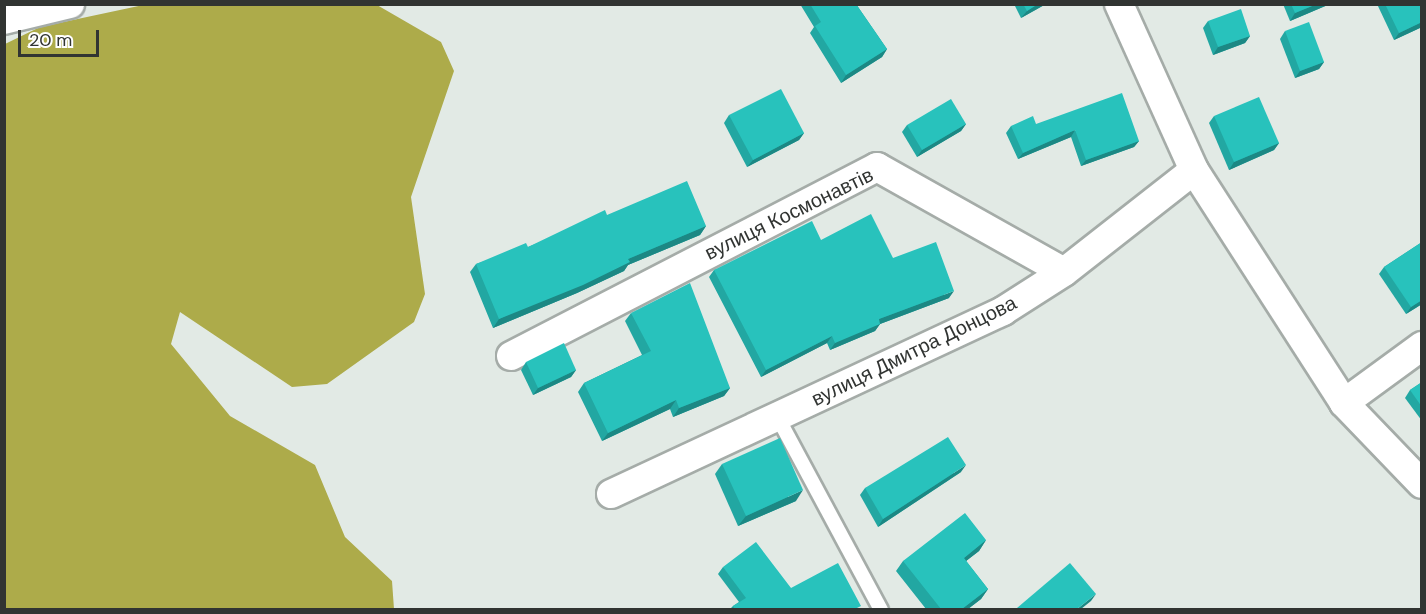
<!DOCTYPE html>
<html>
<head>
<meta charset="utf-8">
<style>
	body { margin:0 }
	#map { position:relative; width:1426px; height:614px; overflow:hidden; background:#e2eae5; font-family:"DM Sans",sans-serif }
	div>[style] { position:absolute }
	.forest>* { inset:0; background:#adab4a }
	.roads { filter:drop-shadow(2px 0 #a5aca8) drop-shadow(-2px 0 #a5aca8) drop-shadow(0 2px #a5aca8) drop-shadow(0 -2px #a5aca8) }
	.service>* { height:14px; margin:-7px; padding:0 7px; transform-origin:7px; border-radius:7px; background:#fff }
	.minor>* { height:28px; margin:-14px; padding:0 14px; transform-origin:14px; border-radius:14px; background:#fff }
	.wall>* { inset:0; background:#22a7a2 }
	.shaded-wall>* { inset:0; background:#1c8884 }
	.building>* { inset:0; background:#28c2bc }
	span { translate:-50% -50%; white-space:nowrap; text-align:center; line-height:1.15; -webkit-text-stroke:4.5px #fff; paint-order:stroke }
	.street-label { font-size:20px; color:#313432 }
	.frame { position:absolute; inset:0; border:6px solid #313432; pointer-events:none }
	.scale { position:absolute; left:18px; top:30px; width:81px; height:27px; box-sizing:border-box; border:3px solid #313432; border-top:0; padding-left:8px; font-size:18px; line-height:21px; white-space:nowrap; color:#313432; -webkit-text-stroke:4px #fff; paint-order:stroke }
</style>
</head>
<body>
<div id="map">
	<div class="forest">
		<div style="clip-path:polygon(148px 4px,377px 5px,441px 42px,454px 71px,411px 197px,425px 294px,414px 322px,327px 384px,292px 387px,180px 312px,171px 344px,230px 416px,315px 465px,345px 537px,392px 581px,394px 609px,5px 609px,5px 44px,40px 27px)"></div>
	</div>
	<div class="roads">
		<div class="service">
			<div style="left:777px;top:416px;width:220px;rotate:61.8deg"></div>
		</div>
		<div class="minor">
			<div style="left:1119px;top:4px;width:182px;rotate:65.7deg"></div>
			<div style="left:1194px;top:170px;width:277px;rotate:57.2deg"></div>
			<div style="left:1344px;top:403px;width:112px;rotate:46.1deg"></div>
			<div style="left:4px;top:20px;width:68px;rotate:-13.6deg"></div>
			<div style="left:511px;top:356px;width:412px;rotate:-27.3deg"></div>
			<div style="left:877px;top:167px;width:214px;rotate:29.3deg"></div>
			<div style="left:1344px;top:403px;width:97px;rotate:-36.2deg"></div>
			<div style="left:611px;top:494px;width:433px;rotate:-25deg"></div>
			<div style="left:1003px;top:311px;width:72px;rotate:-32.6deg"></div>
			<div style="left:1064px;top:272px;width:165px;rotate:-38.1deg"></div>
		</div>
	</div>
	<div class="wall">
		<div style="clip-path:polygon(800px 4px,856px 4px,887px 49px,882px 57px,841px 83px,810px 33px,814px 27px)"></div>
		<div style="clip-path:polygon(1014px 4px,1046px 4px,1021px 18px)"></div>
		<div style="clip-path:polygon(1283px 4px,1330px 4px,1290px 21px)"></div>
		<div style="clip-path:polygon(1377px 4px,1422px 4px,1422px 27px,1394px 40px)"></div>
		<div style="clip-path:polygon(1208px 21px,1250px 36px,1245px 43px,1213px 55px,1203px 28px)"></div>
		<div style="clip-path:polygon(1285px 31px,1324px 62px,1319px 69px,1295px 78px,1280px 39px)"></div>
		<div style="clip-path:polygon(729px 115px,804px 133px,799px 140px,747px 167px,724px 123px)"></div>
		<div style="clip-path:polygon(1214px 116px,1279px 143px,1274px 150px,1229px 170px,1209px 123px)"></div>
		<div style="clip-path:polygon(966px 124px,961px 131px,917px 157px,902px 132px,907px 125px)"></div>
		<div style="clip-path:polygon(1036px 124px,1139px 141px,1134px 147px,1081px 166px,1071px 137px,1018px 159px,1006px 133px,1011px 126px)"></div>
		<div style="clip-path:polygon(607px 215px,706px 226px,700px 235px,628px 265px,624px 271px,577px 293px,493px 328px,470px 272px,476px 264px,528px 247px)"></div>
		<div style="clip-path:polygon(821px 240px,893px 258px,949px 298px,880px 324px,875px 331px,830px 350px,827px 343px,761px 377px,709px 277px,714px 270px)"></div>
		<div style="clip-path:polygon(1422px 242px,1422px 304px,1406px 314px,1379px 274px,1384px 267px)"></div>
		<div style="clip-path:polygon(631px 313px,730px 388px,724px 396px,673px 417px,670px 409px,602px 441px,578px 392px,584px 383px,642px 355px,625px 321px)"></div>
		<div style="clip-path:polygon(526px 362px,576px 370px,571px 377px,533px 395px,521px 370px)"></div>
		<div style="clip-path:polygon(1422px 382px,1422px 421px,1405px 398px,1410px 390px)"></div>
		<div style="clip-path:polygon(722px 464px,796px 501px,738px 526px,715px 474px)"></div>
		<div style="clip-path:polygon(961px 472px,878px 527px,860px 495px,865px 488px)"></div>
		<div style="clip-path:polygon(986px 540px,979px 551px,966px 561px,988px 589px,981px 599px,968px 609px,926px 609px,896px 571px,903px 561px)"></div>
		<div style="clip-path:polygon(723px 567px,859px 609px,730px 609px,733px 606px,739px 602px,718px 574px)"></div>
	</div>
	<div class="shaded-wall">
		<div style="clip-path:polygon(1038px 4px,1046px 4px,1021px 18px,1027px 11px)"></div>
		<div style="clip-path:polygon(1317px 4px,1330px 4px,1290px 21px,1295px 13px)"></div>
		<div style="clip-path:polygon(1422px 22px,1422px 27px,1394px 40px,1399px 33px)"></div>
		<div style="clip-path:polygon(1250px 36px,1245px 43px,1213px 55px,1218px 47px)"></div>
		<div style="clip-path:polygon(887px 49px,882px 57px,841px 83px,846px 75px)"></div>
		<div style="clip-path:polygon(1324px 62px,1319px 69px,1295px 78px,1300px 71px)"></div>
		<div style="clip-path:polygon(966px 124px,961px 131px,917px 157px,922px 150px)"></div>
		<div style="clip-path:polygon(1075px 130px,1071px 137px,1018px 159px,1023px 153px)"></div>
		<div style="clip-path:polygon(804px 133px,799px 140px,747px 167px,753px 160px)"></div>
		<div style="clip-path:polygon(1139px 141px,1134px 147px,1081px 166px,1086px 160px)"></div>
		<div style="clip-path:polygon(1279px 143px,1274px 150px,1229px 170px,1234px 162px)"></div>
		<div style="clip-path:polygon(706px 226px,700px 235px,628px 265px,624px 271px,577px 293px,493px 328px,499px 319px,628px 259px)"></div>
		<div style="clip-path:polygon(954px 291px,949px 298px,880px 324px,875px 331px,830px 350px,835px 343px,879px 319px)"></div>
		<div style="clip-path:polygon(1422px 300px,1422px 304px,1406px 314px,1411px 307px)"></div>
		<div style="clip-path:polygon(832px 336px,827px 343px,761px 377px,766px 370px)"></div>
		<div style="clip-path:polygon(576px 370px,571px 377px,533px 395px,538px 388px)"></div>
		<div style="clip-path:polygon(730px 388px,724px 396px,673px 417px,679px 408px)"></div>
		<div style="clip-path:polygon(676px 400px,670px 409px,602px 441px,608px 433px)"></div>
		<div style="clip-path:polygon(966px 465px,961px 472px,878px 527px,883px 519px)"></div>
		<div style="clip-path:polygon(803px 490px,796px 501px,738px 526px,746px 516px)"></div>
		<div style="clip-path:polygon(986px 540px,979px 551px,957px 568px,964px 558px)"></div>
		<div style="clip-path:polygon(988px 589px,981px 599px,968px 609px,962px 609px)"></div>
		<div style="clip-path:polygon(1096px 594px,1091px 601px,1081px 609px,1077px 609px)"></div>
	</div>
	<div class="building">
		<div style="clip-path:polygon(810px 4px,856px 4px,887px 49px,846px 75px,815px 26px,821px 22px)"></div>
		<div style="clip-path:polygon(1023px 4px,1038px 4px,1027px 11px)"></div>
		<div style="clip-path:polygon(1291px 4px,1317px 4px,1295px 13px)"></div>
		<div style="clip-path:polygon(1385px 4px,1422px 4px,1422px 22px,1399px 33px)"></div>
		<div style="clip-path:polygon(1241px 9px,1250px 36px,1218px 47px,1208px 21px)"></div>
		<div style="clip-path:polygon(1309px 22px,1324px 62px,1300px 71px,1285px 31px)"></div>
		<div style="clip-path:polygon(781px 89px,804px 133px,753px 160px,729px 115px)"></div>
		<div style="clip-path:polygon(1122px 93px,1139px 141px,1086px 160px,1075px 130px,1023px 153px,1011px 126px,1033px 116px,1036px 124px)"></div>
		<div style="clip-path:polygon(1259px 97px,1279px 143px,1234px 162px,1214px 116px)"></div>
		<div style="clip-path:polygon(951px 99px,966px 124px,922px 150px,907px 125px)"></div>
		<div style="clip-path:polygon(687px 181px,706px 226px,628px 259px,630px 262px,583px 285px,499px 319px,476px 264px,526px 243px,528px 247px,605px 210px,607px 215px)"></div>
		<div style="clip-path:polygon(871px 214px,893px 258px,936px 242px,954px 291px,879px 319px,880px 324px,835px 343px,832px 336px,766px 370px,714px 270px,812px 221px,821px 240px)"></div>
		<div style="clip-path:polygon(1422px 242px,1422px 300px,1411px 307px,1384px 267px)"></div>
		<div style="clip-path:polygon(690px 283px,730px 388px,679px 408px,676px 400px,608px 433px,584px 383px,651px 351px,631px 313px)"></div>
		<div style="clip-path:polygon(564px 343px,576px 370px,538px 388px,526px 362px)"></div>
		<div style="clip-path:polygon(1422px 382px,1422px 407px,1410px 390px)"></div>
		<div style="clip-path:polygon(948px 437px,966px 465px,883px 519px,865px 488px)"></div>
		<div style="clip-path:polygon(780px 438px,803px 490px,746px 516px,722px 464px)"></div>
		<div style="clip-path:polygon(965px 513px,986px 540px,964px 558px,988px 589px,962px 609px,941px 609px,903px 561px)"></div>
		<div style="clip-path:polygon(756px 542px,791px 588px,838px 563px,861px 606px,857px 608px,858px 609px,735px 609px,733px 606px,746px 598px,723px 567px)"></div>
		<div style="clip-path:polygon(1070px 563px,1096px 594px,1077px 609px,1018px 609px,1017px 608px)"></div>
	</div>
	<div class="street-label">
		<span style="left:789px;top:214px;rotate:-26deg">вулиця Космонавтів</span>
		<span style="left:914px;top:351px;rotate:-26deg">вулиця Дмитра Донцова</span>
	</div>
	<div class="frame"></div>
	<div class="scale">20 m</div>
</div>
</body>
</html>
